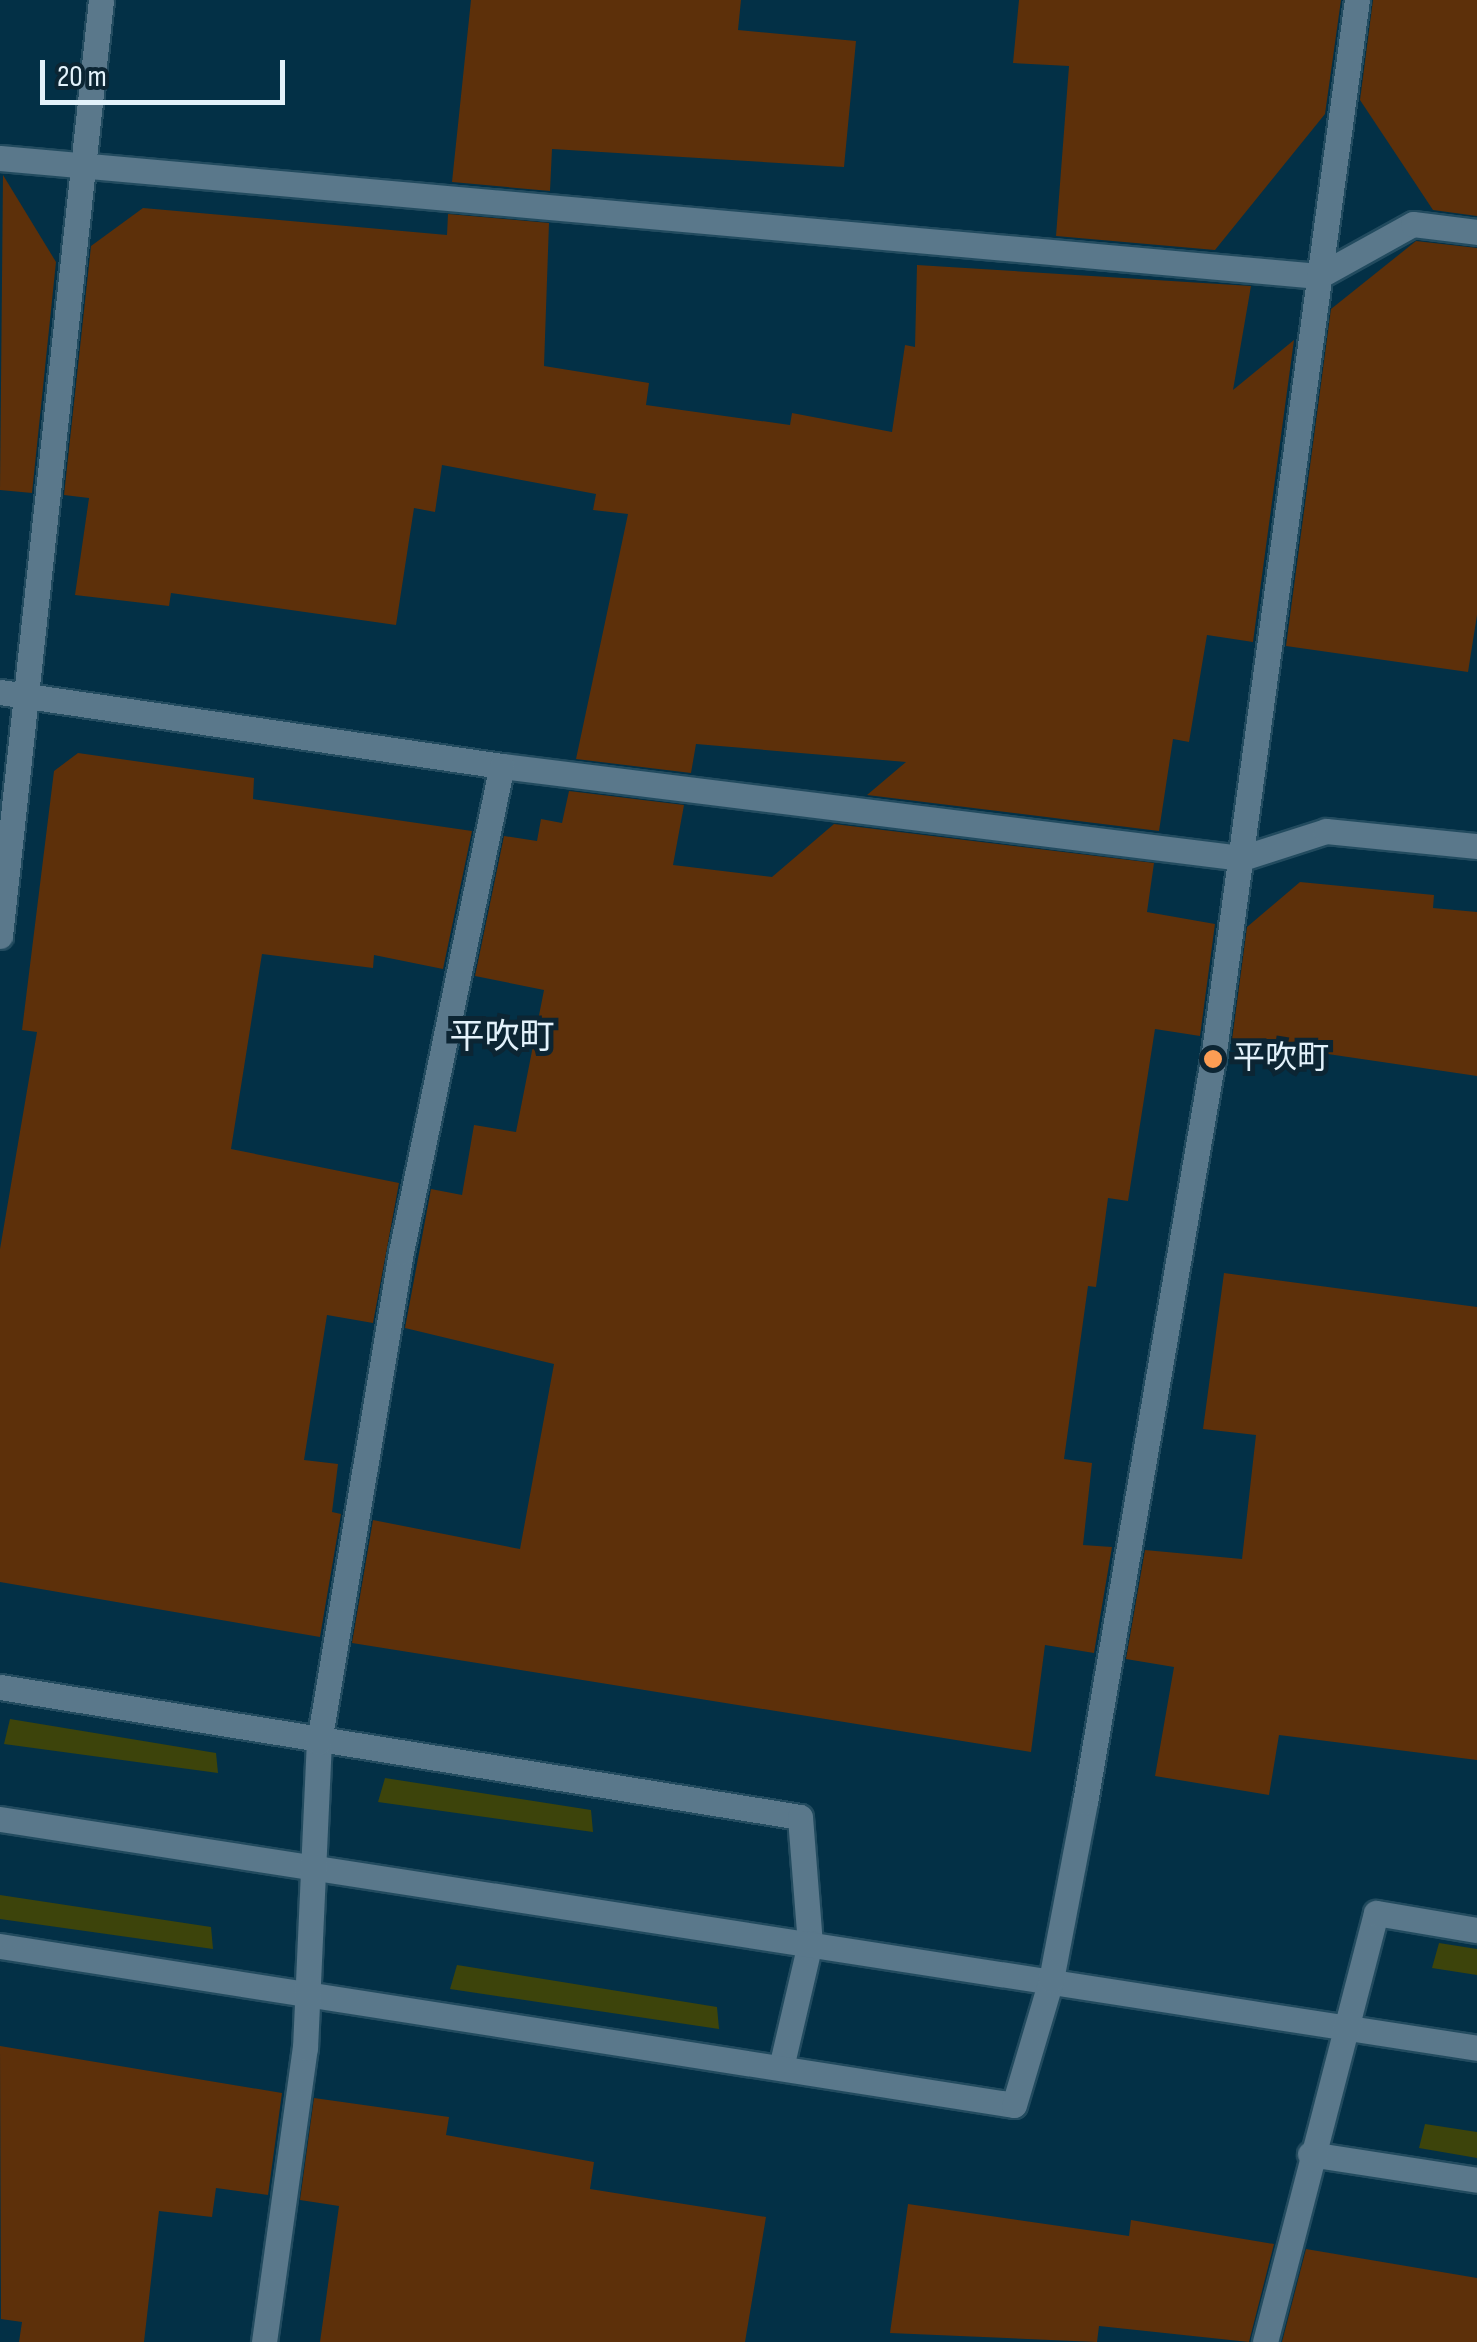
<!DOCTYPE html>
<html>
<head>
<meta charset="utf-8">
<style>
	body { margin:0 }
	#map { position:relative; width:1477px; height:2342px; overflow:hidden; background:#033046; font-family:"Sofia Sans Condensed","Noto Sans JP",sans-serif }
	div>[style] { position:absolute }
	.green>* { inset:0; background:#3d440b }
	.building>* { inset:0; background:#5d300a }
	.roads { filter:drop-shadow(2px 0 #224b5f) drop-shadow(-2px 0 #224b5f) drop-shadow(0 2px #224b5f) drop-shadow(0 -2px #224b5f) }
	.minor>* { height:25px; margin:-12.5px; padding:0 12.5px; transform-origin:12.5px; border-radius:12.5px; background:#5a788b }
	.dots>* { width:28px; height:28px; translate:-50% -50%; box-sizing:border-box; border:5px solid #0c2533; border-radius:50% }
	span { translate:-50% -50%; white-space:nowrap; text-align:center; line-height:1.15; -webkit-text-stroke:10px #0c2533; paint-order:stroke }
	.poi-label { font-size:32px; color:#e3f2fb }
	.left { translate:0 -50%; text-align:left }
	.neighbourhood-label { font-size:35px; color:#e3f2fb }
	.scale { position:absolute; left:40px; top:60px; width:245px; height:45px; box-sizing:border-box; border:5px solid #e3f2fb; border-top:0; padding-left:12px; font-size:30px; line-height:35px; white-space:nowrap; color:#e3f2fb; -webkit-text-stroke:8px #0c2533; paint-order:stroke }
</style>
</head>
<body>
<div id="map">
	<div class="green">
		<div style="clip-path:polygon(10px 1719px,216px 1753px,218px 1773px,4px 1744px)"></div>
		<div style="clip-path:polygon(385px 1778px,591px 1810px,593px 1832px,378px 1802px)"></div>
		<div style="clip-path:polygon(0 1895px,211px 1927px,213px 1949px,0 1919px)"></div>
		<div style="clip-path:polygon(1439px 1943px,1477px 1949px,1477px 1975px,1432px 1968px)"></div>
		<div style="clip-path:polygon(457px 1965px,717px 2007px,719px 2029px,450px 1989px)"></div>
		<div style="clip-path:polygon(1425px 2124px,1477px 2132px,1477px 2158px,1419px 2148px)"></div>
	</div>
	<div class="building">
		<div style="clip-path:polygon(471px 0,741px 0,738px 30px,856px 41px,844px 167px,552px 149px,550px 191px,452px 182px)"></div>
		<div style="clip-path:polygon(1019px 0,1341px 0,1325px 114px,1215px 250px,1056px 236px,1069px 66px,1013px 63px)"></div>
		<div style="clip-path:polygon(1373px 0,1477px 0,1477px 216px,1433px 210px,1360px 100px)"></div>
		<div style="clip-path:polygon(3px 175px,56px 262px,32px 493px,0 490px)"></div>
		<div style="clip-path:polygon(143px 208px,447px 235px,448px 214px,549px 223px,544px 366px,649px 383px,646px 405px,790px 425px,792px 413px,892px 432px,905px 345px,915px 347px,917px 265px,1251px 286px,1233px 390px,1294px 340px,1253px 642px,1207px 635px,1189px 742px,1173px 739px,1159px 831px,867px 795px,906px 762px,696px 744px,691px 773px,576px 759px,628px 514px,593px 510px,596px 494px,442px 465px,435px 512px,414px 508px,396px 625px,171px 593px,169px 606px,75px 595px,89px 498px,64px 495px,91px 246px)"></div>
		<div style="clip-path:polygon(1416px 241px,1477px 248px,1477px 615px,1468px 672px,1286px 646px,1331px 309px)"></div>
		<div style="clip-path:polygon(78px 753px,254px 778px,253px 799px,472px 831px,443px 969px,374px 955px,373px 968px,262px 954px,231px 1149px,399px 1183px,373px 1323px,327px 1315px,304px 1460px,338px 1464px,332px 1512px,341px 1514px,320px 1637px,0 1582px,0 1249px,37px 1032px,22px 1030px,54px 771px)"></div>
		<div style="clip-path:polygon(569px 791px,684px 805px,673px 865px,772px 877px,834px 824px,1154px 863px,1147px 912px,1215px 924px,1200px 1036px,1155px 1029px,1128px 1201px,1108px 1198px,1096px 1287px,1088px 1286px,1064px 1459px,1092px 1463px,1083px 1545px,1112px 1547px,1094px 1653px,1045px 1645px,1031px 1752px,352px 1643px,373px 1520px,520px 1549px,554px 1364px,405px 1328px,431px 1189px,462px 1195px,474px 1125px,516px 1132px,544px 990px,475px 976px,504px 836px,537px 841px,541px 819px,562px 823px)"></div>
		<div style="clip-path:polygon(1300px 882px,1434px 895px,1433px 908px,1477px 912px,1477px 1076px,1232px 1040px,1247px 927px)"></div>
		<div style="clip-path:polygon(1224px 1273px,1477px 1307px,1477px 1760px,1279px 1735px,1269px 1795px,1155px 1776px,1174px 1667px,1126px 1659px,1145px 1550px,1242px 1559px,1256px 1435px,1203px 1429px)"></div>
		<div style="clip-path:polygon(0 2046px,282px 2093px,268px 2195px,216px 2188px,212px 2217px,159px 2211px,144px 2342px,19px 2342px,22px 2322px,1px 2319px)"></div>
		<div style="clip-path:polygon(314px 2098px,449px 2117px,446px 2135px,594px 2162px,590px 2189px,766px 2217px,745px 2342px,320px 2342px,339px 2206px,300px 2200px)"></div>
		<div style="clip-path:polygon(908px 2204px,1129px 2236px,1131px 2220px,1274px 2244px,1249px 2342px,1099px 2326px,1097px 2342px,890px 2333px)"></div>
		<div style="clip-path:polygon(1306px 2249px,1477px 2278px,1477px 2342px,1282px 2342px)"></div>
	</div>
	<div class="roads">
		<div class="minor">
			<div style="left:0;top:158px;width:1324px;rotate:5.11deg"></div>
			<div style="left:1319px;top:276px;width:107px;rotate:-29deg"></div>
			<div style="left:1413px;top:224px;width:64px;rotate:7.1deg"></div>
			<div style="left:0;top:692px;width:507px;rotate:8.39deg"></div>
			<div style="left:502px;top:766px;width:746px;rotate:7.09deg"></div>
			<div style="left:1242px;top:858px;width:88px;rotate:-17.8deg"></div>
			<div style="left:1326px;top:831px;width:152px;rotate:5.7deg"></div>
			<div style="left:0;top:936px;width:941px;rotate:-83.84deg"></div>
			<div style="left:0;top:1687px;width:810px;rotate:9.23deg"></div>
			<div style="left:800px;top:1817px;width:126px;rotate:85.5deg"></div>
			<div style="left:810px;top:1943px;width:128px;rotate:103.1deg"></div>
			<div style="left:0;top:1819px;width:1495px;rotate:8.81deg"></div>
			<div style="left:0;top:1946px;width:1026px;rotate:8.91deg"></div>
			<div style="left:1014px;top:2105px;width:130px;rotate:-73.5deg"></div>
			<div style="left:1051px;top:1980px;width:181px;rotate:-79.2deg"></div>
			<div style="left:1085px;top:1802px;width:754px;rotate:-80.23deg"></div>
			<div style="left:1213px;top:1059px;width:1069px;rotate:-82.26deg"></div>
			<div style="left:1310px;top:2154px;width:169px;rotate:8.8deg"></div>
			<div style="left:264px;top:2342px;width:297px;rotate:-82.1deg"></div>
			<div style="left:305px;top:2048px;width:306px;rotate:-87.4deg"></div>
			<div style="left:319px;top:1742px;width:497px;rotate:-80.5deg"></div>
			<div style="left:401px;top:1252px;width:496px;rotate:-78.3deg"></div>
			<div style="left:1265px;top:2342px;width:443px;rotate:-75.5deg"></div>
			<div style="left:1376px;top:1913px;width:102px;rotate:9.6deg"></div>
		</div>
	</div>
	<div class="dots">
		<div style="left:1213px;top:1059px;background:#fc9d54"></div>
	</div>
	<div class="poi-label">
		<span class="left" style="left:1233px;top:1059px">平吹町</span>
	</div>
	<div class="neighbourhood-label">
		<span style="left:502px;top:1038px">平吹町</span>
	</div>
	<div class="scale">20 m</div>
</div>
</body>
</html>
